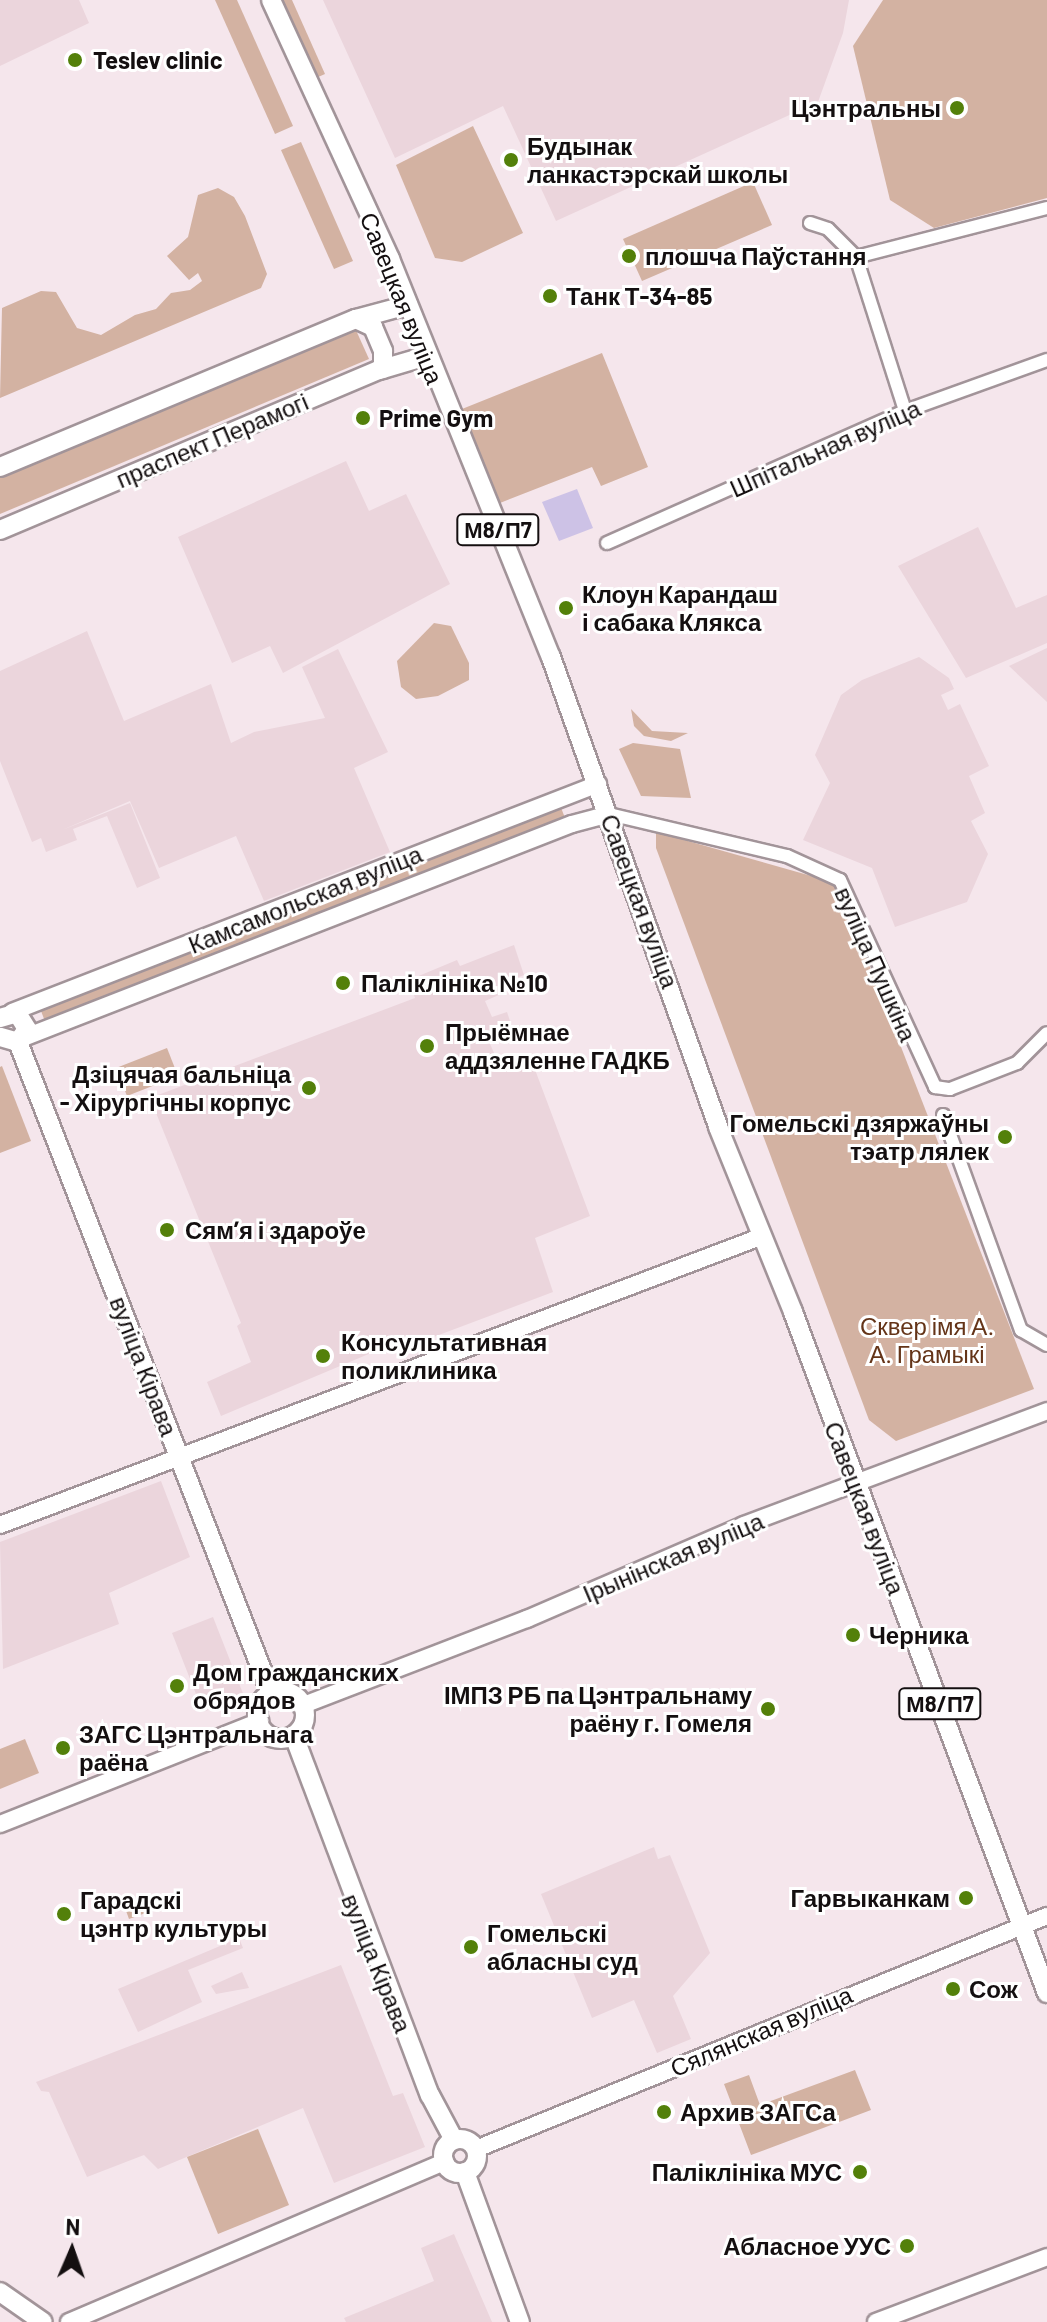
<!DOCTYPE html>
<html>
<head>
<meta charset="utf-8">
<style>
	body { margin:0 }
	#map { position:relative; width:1047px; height:2322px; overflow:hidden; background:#f5e6ec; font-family:Barlow,sans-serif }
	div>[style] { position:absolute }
	.built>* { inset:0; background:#ebd5dc }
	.green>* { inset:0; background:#d3b2a2 }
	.water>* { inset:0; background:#cdc2e6 }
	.roads { filter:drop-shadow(2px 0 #a29499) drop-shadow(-2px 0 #a29499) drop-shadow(0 2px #a29499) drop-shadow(0 -2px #a29499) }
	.street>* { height:12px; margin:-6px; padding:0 6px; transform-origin:6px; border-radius:6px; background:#fff }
	.secondary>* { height:16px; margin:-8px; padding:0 8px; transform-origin:8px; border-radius:8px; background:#fff }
	.primary>* { height:18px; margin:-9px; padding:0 9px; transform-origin:9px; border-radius:9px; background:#fff }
	.primary>.ring { margin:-9px; padding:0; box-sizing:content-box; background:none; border:18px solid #fff; border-radius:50% }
	.dots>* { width:22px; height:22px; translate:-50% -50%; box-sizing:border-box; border:4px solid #fff; border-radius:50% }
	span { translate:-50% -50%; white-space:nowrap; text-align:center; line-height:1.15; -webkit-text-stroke:6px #fff; paint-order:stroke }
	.shield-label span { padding:2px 6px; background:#fff; border:2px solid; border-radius:6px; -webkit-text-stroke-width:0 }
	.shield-label { font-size:22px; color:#140f10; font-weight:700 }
	.poi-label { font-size:24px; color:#140f10; font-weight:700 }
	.left { translate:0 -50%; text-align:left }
	.right { translate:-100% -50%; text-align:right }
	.street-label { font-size:24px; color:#140f10 }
	.park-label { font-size:24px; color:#643418 }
	.north { position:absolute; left:32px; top:2210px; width:80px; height:80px; -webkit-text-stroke:6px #fff; paint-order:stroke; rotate:2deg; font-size:22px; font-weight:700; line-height:32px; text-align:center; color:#140f10 }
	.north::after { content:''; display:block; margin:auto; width:28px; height:36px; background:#140f10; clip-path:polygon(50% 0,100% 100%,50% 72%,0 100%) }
</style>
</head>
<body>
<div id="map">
	<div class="built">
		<div style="clip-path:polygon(0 0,79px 0,89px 23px,0 66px)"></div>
		<div style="clip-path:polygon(323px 0,849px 0,843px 33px,818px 102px,556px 221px,503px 106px,395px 158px)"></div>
		<div style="clip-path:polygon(346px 461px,369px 511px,406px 494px,450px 584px,283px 673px,270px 646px,232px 663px,178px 537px)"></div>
		<div style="clip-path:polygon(978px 527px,1016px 608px,1047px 595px,1047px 643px,966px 678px,898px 566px)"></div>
		<div style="clip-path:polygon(87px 631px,124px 721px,211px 684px,231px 743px,254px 732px,325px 718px,302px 667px,338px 649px,388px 752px,354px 768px,390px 852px,264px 901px,236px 836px,159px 868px,130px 801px,62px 830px,130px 803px,160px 878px,137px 888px,107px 816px,73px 829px,77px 840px,46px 852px,41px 838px,32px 842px,0 761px,0 671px)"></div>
		<div style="clip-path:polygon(1047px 648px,1047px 702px,1009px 666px)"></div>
		<div style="clip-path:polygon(919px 657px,949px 678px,954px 689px,941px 695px,948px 710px,960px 704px,989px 766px,969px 776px,985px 813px,971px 821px,988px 854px,967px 902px,895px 927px,872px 868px,803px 840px,830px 783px,815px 755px,841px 695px,862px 680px)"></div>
		<div style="clip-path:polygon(514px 945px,524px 975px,498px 985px,501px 994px,485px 1001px,492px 1017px,507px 1012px,512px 1027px,487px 1037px,502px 1071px,531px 1059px,590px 1216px,535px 1238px,553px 1292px,399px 1350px,391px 1346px,371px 1353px,221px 1416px,207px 1382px,251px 1362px,237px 1326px,241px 1323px,150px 1098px,415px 998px,409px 980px,457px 960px,460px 966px)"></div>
		<div style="clip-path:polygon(161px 1481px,190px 1557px,109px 1593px,119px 1624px,3px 1669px,0 1542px)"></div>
		<div style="clip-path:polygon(213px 1617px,244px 1696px,203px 1712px,172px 1633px)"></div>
		<div style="clip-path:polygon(654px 1847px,658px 1859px,670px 1855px,710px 1953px,673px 1996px,691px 2039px,657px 2053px,634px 2000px,592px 2018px,541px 1894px)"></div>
		<div style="clip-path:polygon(239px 1938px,243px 1948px,188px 1970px,202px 2002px,138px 2032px,118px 1989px)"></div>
		<div style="clip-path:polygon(341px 1965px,393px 2096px,403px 2093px,425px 2147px,334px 2183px,303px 2108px,158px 2169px,144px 2155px,87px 2177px,49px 2092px,41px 2091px,36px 2082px)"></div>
		<div style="clip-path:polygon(242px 1972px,249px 1988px,216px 1994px,211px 1986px)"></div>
		<div style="clip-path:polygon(454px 2234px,492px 2322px,346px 2322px,344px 2318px,434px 2281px,421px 2248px)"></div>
	</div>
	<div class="green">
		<div style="clip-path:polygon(215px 0,237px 0,293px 126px,275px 134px)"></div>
		<div style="clip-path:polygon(280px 0,292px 0,325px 74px,316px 78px)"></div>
		<div style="clip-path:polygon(883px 0,1047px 0,1047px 198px,934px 228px,890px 200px,853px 46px)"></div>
		<div style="clip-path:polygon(473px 126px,523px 233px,462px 262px,435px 258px,396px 165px)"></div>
		<div style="clip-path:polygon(301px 142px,353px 261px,334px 269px,281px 150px)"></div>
		<div style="clip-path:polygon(753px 182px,772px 225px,642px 281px,623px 239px)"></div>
		<div style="clip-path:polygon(218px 188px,234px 197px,245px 216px,267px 274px,261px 288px,0 398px,2px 308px,41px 291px,56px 292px,77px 328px,101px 335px,135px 315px,156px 309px,171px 293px,190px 290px,202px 281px,198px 273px,189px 280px,167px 256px,188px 237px,198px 195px)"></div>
		<div style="clip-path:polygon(355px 328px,369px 359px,0 514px,0 474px)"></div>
		<div style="clip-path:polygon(602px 353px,648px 467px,601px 486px,592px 467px,500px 503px,462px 409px)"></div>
		<div style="clip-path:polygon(434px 623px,451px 626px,469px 663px,469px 680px,438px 696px,416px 699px,401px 687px,397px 661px)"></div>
		<div style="clip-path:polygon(631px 709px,652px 731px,688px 733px,671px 741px,644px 736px,634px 726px)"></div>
		<div style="clip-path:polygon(633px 743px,680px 749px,691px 798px,641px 796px,619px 749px)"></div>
		<div style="clip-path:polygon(560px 805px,565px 818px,46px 1024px,41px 1011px)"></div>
		<div style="clip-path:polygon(656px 832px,822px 879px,840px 890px,1034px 1389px,896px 1441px,869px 1420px,656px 848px)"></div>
		<div style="clip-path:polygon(167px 1048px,178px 1076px,127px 1096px,116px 1068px)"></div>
		<div style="clip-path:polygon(2px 1066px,31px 1141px,0 1153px,0 1067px)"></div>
		<div style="clip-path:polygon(25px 1739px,39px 1773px,0 1789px,0 1749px)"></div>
		<div style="clip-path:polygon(160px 1895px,165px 1906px,129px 1919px,125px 1908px)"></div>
		<div style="clip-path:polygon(855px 2070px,871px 2110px,751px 2155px,724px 2084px,749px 2075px,760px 2105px)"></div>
		<div style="clip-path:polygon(258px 2129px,289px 2205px,218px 2234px,187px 2157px)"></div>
	</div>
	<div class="water">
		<div style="clip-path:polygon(577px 489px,593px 528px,559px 541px,542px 502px)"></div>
	</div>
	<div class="roads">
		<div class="street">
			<div style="left:810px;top:223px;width:19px;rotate:18deg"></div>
			<div style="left:828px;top:229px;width:40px;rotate:45deg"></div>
			<div style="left:856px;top:257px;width:197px;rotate:-14.4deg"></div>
			<div style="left:856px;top:257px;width:162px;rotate:72.3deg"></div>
			<div style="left:607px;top:543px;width:326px;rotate:-23.9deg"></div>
			<div style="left:905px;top:411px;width:151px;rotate:-19.8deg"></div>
			<div style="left:609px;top:814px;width:183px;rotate:13.3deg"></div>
			<div style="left:787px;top:856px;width:58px;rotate:24.4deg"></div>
			<div style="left:840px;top:880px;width:228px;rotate:65.3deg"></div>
			<div style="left:935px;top:1087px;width:15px;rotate:8deg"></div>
			<div style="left:950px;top:1089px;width:72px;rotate:-21.2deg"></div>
			<div style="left:1017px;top:1063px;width:42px;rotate:-45deg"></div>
			<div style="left:943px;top:1115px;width:229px;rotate:70.1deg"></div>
			<div style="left:1021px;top:1330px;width:30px;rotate:30deg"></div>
		</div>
		<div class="secondary">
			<div style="left:12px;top:1012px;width:629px;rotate:-21.26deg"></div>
			<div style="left:23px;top:1038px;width:589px;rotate:-21.3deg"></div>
			<div style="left:572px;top:824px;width:38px;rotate:-15deg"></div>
			<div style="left:0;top:1525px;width:813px;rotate:-20.75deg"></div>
			<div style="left:301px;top:1706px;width:242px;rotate:-21.1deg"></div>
			<div style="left:527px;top:1619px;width:236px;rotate:-23.4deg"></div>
			<div style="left:744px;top:1525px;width:324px;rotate:-20.6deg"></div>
			<div style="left:0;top:1824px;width:280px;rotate:-21.6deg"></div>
			<div style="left:476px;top:2149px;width:617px;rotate:-22.2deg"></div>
			<div style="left:69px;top:2322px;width:409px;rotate:-23.1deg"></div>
			<div style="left:876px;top:2322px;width:183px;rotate:-20.8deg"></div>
		</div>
		<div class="primary">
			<div style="left:271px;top:0;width:285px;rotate:65.3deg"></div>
			<div style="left:390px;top:259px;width:429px;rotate:68deg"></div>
			<div style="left:551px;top:657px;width:499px;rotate:70.4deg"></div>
			<div style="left:718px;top:1127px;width:200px;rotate:67.9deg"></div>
			<div style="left:793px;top:1312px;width:727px;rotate:69.55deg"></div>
			<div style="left:356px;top:319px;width:19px;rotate:25deg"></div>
			<div style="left:373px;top:327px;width:26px;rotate:67deg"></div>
			<div style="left:383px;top:351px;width:18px;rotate:90deg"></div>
			<div style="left:0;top:467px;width:386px;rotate:-22.6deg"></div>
			<div style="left:356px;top:319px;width:54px;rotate:-15.1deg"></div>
			<div style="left:0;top:530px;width:411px;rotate:-22.9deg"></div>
			<div style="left:379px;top:370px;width:50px;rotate:-16.3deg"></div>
			<div style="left:0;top:1018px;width:18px;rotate:-16deg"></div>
			<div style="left:17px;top:1013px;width:19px;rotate:58deg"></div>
			<div style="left:27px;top:1029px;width:16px;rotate:125deg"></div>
			<div style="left:18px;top:1042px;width:19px;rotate:-164deg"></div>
			<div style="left:18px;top:1042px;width:696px;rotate:68.78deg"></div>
			<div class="ring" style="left:257px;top:1691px;width:30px;height:30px"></div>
			<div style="left:294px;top:1736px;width:384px;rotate:69.3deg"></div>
			<div style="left:430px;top:2095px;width:51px;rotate:61.9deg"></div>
			<div class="ring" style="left:443px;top:2139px;width:16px;height:16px"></div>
			<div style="left:465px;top:2172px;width:160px;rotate:69.9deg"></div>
			<div style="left:0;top:2292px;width:52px;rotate:34.9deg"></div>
		</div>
	</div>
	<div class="dots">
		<div style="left:75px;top:60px;background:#53800a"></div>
		<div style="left:957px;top:108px;background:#53800a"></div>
		<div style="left:511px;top:160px;background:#53800a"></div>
		<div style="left:629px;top:256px;background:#53800a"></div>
		<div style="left:550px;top:296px;background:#53800a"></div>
		<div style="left:363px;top:418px;background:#53800a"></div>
		<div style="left:566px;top:608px;background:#53800a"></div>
		<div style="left:343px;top:983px;background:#53800a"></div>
		<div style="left:427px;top:1046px;background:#53800a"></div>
		<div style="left:309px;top:1088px;background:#53800a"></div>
		<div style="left:1005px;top:1137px;background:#53800a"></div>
		<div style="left:167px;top:1230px;background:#53800a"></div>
		<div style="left:323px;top:1356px;background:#53800a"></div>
		<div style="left:853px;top:1635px;background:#53800a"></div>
		<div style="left:177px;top:1686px;background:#53800a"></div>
		<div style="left:768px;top:1709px;background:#53800a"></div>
		<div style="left:63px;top:1748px;background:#53800a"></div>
		<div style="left:966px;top:1898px;background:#53800a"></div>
		<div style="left:64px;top:1914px;background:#53800a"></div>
		<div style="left:471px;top:1947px;background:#53800a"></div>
		<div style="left:953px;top:1989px;background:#53800a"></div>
		<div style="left:664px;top:2112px;background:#53800a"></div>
		<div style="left:860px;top:2172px;background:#53800a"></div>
		<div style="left:907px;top:2246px;background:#53800a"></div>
	</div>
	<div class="shield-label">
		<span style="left:498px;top:530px">М8/П7</span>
		<span style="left:940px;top:1704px">М8/П7</span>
	</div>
	<div class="poi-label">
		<span class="left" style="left:93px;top:60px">Teslev clinic</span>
		<span class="right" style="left:941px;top:108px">Цэнтральны</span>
		<span class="left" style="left:527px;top:160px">Будынак<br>ланкастэрскай школы</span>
		<span class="left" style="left:645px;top:256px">плошча Паўстання</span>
		<span class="left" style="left:566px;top:296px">Танк Т-34-85</span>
		<span class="left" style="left:379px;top:418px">Prime Gym</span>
		<span class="left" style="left:582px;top:608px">Клоун Карандаш<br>і сабака Клякса</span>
		<span class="left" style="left:361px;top:983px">Паліклініка №10</span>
		<span class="left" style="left:445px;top:1046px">Прыёмнае<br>аддзяленне ГАДКБ</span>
		<span class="right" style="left:291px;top:1088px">Дзіцячая бальніца<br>- Хірургічны корпус</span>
		<span class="right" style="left:989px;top:1137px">Гомельскі дзяржаўны<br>тэатр лялек</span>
		<span class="left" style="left:185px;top:1230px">Сямʼя і здароўе</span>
		<span class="left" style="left:341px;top:1356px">Консультативная<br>поликлиника</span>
		<span class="left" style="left:869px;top:1635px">Черника</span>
		<span class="left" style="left:193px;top:1686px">Дом гражданских<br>обрядов</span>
		<span class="right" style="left:752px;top:1709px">ІМПЗ РБ па Цэнтральнаму<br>раёну г. Гомеля</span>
		<span class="left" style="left:79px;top:1748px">ЗАГС Цэнтральнага<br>раёна</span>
		<span class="right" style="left:950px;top:1898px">Гарвыканкам</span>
		<span class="left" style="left:80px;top:1914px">Гарадскі<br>цэнтр культуры</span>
		<span class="left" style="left:487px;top:1947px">Гомельскі<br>абласны суд</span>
		<span class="left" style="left:969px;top:1989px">Сож</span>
		<span class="left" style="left:680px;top:2112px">Архив ЗАГСа</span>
		<span class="right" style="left:842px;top:2172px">Паліклініка МУС</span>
		<span class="right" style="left:891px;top:2246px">Абласное УУС</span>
	</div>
	<div class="street-label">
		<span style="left:402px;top:298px;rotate:68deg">Савецкая вуліца</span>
		<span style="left:212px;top:440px;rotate:-23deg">праспект Перамогі</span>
		<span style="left:825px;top:448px;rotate:-24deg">Шпітальная вуліца</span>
		<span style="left:305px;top:899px;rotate:-22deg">Камсамольская вуліца</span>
		<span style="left:640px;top:901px;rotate:70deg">Савецкая вуліца</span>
		<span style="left:876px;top:964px;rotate:66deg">вуліца Пушкіна</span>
		<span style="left:144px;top:1366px;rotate:69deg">вуліца Кірава</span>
		<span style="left:865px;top:1508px;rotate:69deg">Савецкая вуліца</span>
		<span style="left:673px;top:1557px;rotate:-23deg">Ірынінская вуліца</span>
		<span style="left:377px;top:1963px;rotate:68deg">вуліца Кірава</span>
		<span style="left:761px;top:2031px;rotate:-23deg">Сялянская вуліца</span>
	</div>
	<div class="park-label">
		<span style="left:927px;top:1340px">Сквер імя А.<br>А. Грамыкі</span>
	</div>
	<div class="north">N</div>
</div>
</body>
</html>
